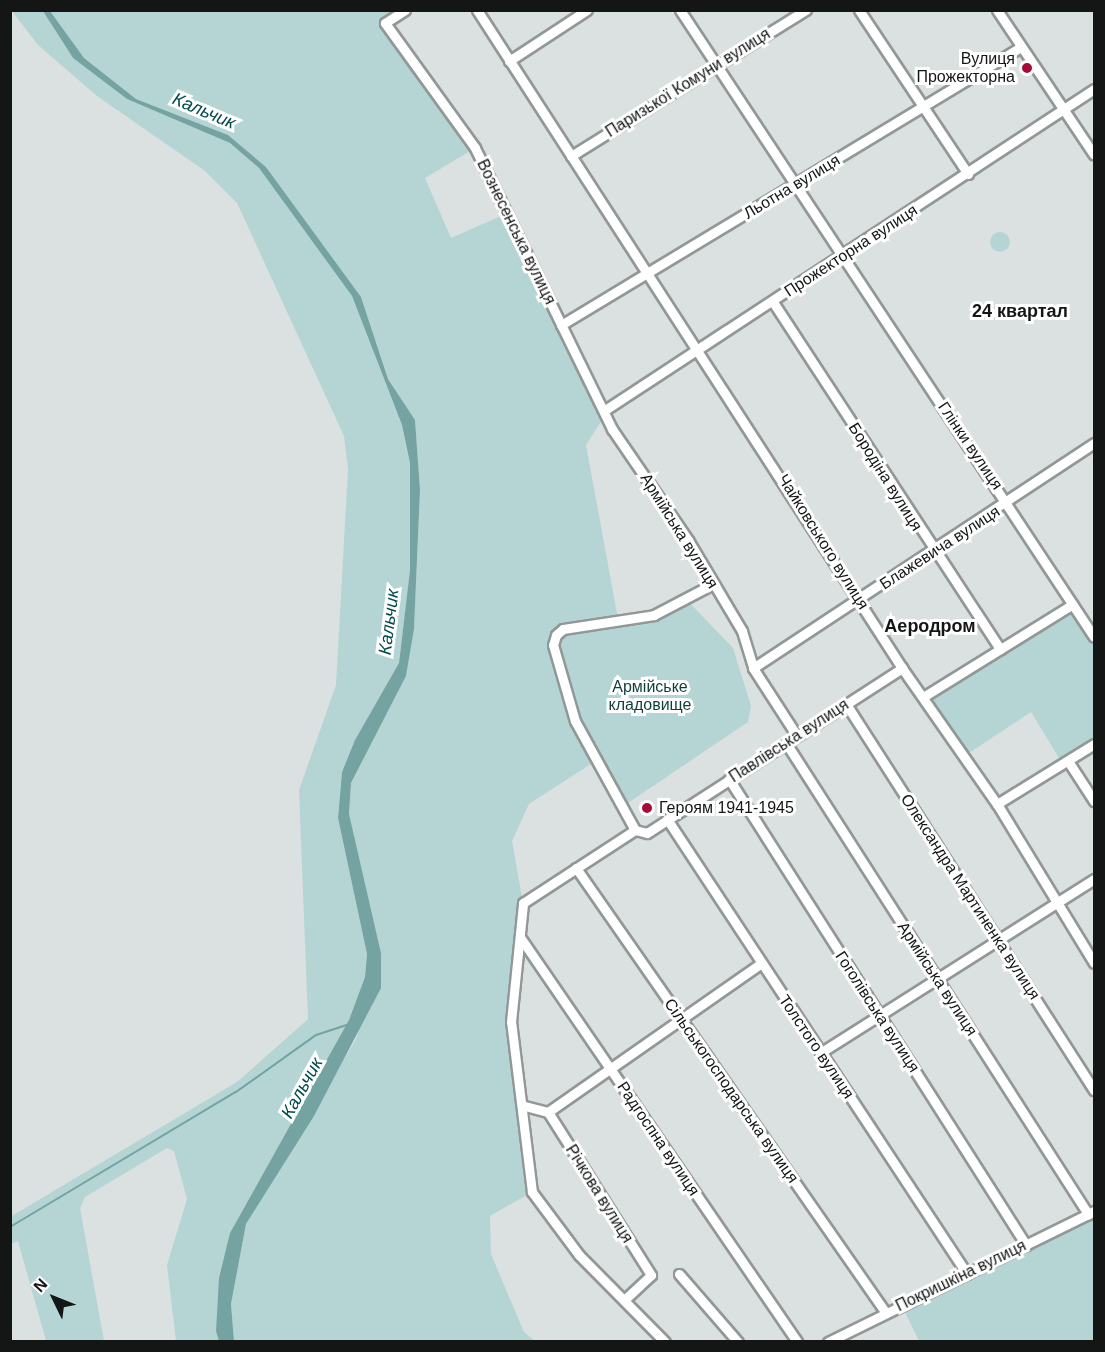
<!DOCTYPE html>
<html>
<head>
<meta charset="utf-8">
<style>
	body { margin:0 }
	#map { position:relative; width:1105px; height:1352px; overflow:hidden; background:#dbe1e1; font-family:Arial,sans-serif }
	div>[style] { position:absolute }
	.green>* { inset:0; background:#b4d5d4 }
	.round { border-radius:50% }
	.water>* { inset:0; background:#75a3a2 }
	.stream>* { height:2px; margin:-1px; padding:0 1px; transform-origin:1px; border-radius:1px; background:#75a3a2 }
	.roads { filter:drop-shadow(2px 0 #929797) drop-shadow(-2px 0 #929797) drop-shadow(0 2px #929797) drop-shadow(0 -2px #929797) }
	.minor>* { height:9px; margin:-4.5px; padding:0 4.5px; transform-origin:4.5px; border-radius:4.5px; background:#fff }
	.dots>* { width:16px; height:16px; translate:-50% -50%; box-sizing:border-box; border:3px solid #fff; border-radius:50% }
	span { translate:-50% -50%; white-space:nowrap; text-align:center; line-height:1.15; -webkit-text-stroke:6px #fff; paint-order:stroke }
	.poi-label { font-size:16px; color:#141616 }
	.right { translate:-100% -50%; text-align:right }
	.left { translate:0 -50%; text-align:left }
	.street-label { font-size:16px; color:#141616 }
	.park-label { font-size:16px; color:#103c3c }
	.water-label { font-size:18px; color:#024b4b; font-style:italic }
	.neighbourhood-label { font-size:18px; color:#141616; font-weight:700 }
	.frame { position:absolute; inset:0; border:12px solid #141616; pointer-events:none }
	.north { position:absolute; left:24px; top:1268px; width:60px; height:60px; -webkit-text-stroke:4px #fff; paint-order:stroke; rotate:313deg; font-size:16px; font-weight:700; line-height:24px; text-align:center; color:#141616 }
	.north::after { content:''; display:block; margin:auto; width:21px; height:27px; background:#141616; clip-path:polygon(50% 0,100% 100%,50% 72%,0 100%) }
</style>
</head>
<body>
<div id="map">
	<div class="green">
		<div style="clip-path:polygon(43px 10px,73px 58px,127px 99px,230px 143px,259px 168px,352px 296px,402px 425px,410px 463px,410px 570px,399px 663px,355px 740px,342px 772px,338px 818px,367px 954px,365px 977px,349px 1020px,230px 1233px,219px 1341px,176px 1341px,167px 1265px,187px 1199px,174px 1151px,167px 1148px,85px 1197px,80px 1208px,104px 1341px,46px 1341px,18px 1241px,11px 1244px,10px 1217px,237px 1082px,308px 1019px,299px 790px,336px 685px,348px 469px,344px 436px,237px 203px,205px 171px,97px 96px,38px 45px,12px 11px)"></div>
		<div style="clip-path:polygon(50px 11px,404px 11px,386px 23px,475px 148px,425px 178px,451px 238px,510px 212px,606px 414px,586px 445px,618px 619px,654px 615px,685px 598px,733px 648px,751px 706px,748px 722px,619px 809px,594px 762px,529px 804px,512px 841px,523px 903px,511px 1022px,532px 1192px,490px 1216px,491px 1254px,524px 1332px,535px 1341px,234px 1341px,231px 1304px,246px 1224px,356px 1039px,381px 953px,349px 815px,351px 783px,406px 676px,414px 629px,420px 490px,415px 420px,388px 379px,361px 297px,266px 167px,228px 135px,136px 99px,84px 58px)"></div>
		<div class="round" style="left:990px;top:232px;width:20px;height:20px"></div>
		<div style="clip-path:polygon(evenodd,1073px 607px,1094px 640px,1094px 741px,998px 802px,926px 698px,1073px 607px,1031px 712px,1059px 758px,999px 796px,969px 753px,1031px 712px)"></div>
		<div style="clip-path:polygon(1094px 1211px,1094px 1341px,919px 1341px,902px 1306px)"></div>
	</div>
	<div class="water">
		<div style="clip-path:polygon(43px 11px,50px 11px,84px 58px,136px 99px,228px 135px,266px 167px,361px 297px,388px 379px,415px 420px,420px 490px,414px 629px,406px 676px,351px 783px,349px 814px,381px 953px,381px 988px,314px 1116px,246px 1224px,231px 1304px,234px 1341px,219px 1341px,216px 1331px,219px 1278px,230px 1233px,349px 1020px,365px 977px,367px 954px,338px 818px,342px 772px,355px 740px,399px 663px,410px 570px,410px 463px,402px 425px,352px 296px,259px 168px,230px 143px,127px 99px,73px 58px)"></div>
	</div>
	<div class="stream">
		<div style="left:10px;top:1227px;width:263px;rotate:-30.9deg"></div>
		<div style="left:236px;top:1092px;width:98px;rotate:-35.5deg"></div>
		<div style="left:316px;top:1035px;width:33px;rotate:-18deg"></div>
	</div>
	<div class="roads">
		<div class="minor">
			<div style="left:405px;top:10px;width:24px;rotate:147deg"></div>
			<div style="left:385px;top:23px;width:154px;rotate:54.2deg"></div>
			<div style="left:475px;top:148px;width:313px;rotate:64deg"></div>
			<div style="left:612px;top:429px;width:135px;rotate:55.6deg"></div>
			<div style="left:688px;top:540px;width:106px;rotate:59.3deg"></div>
			<div style="left:742px;top:631px;width:39px;rotate:73deg"></div>
			<div style="left:753px;top:668px;width:81px;rotate:57.1deg"></div>
			<div style="left:477px;top:10px;width:783px;rotate:57.14deg"></div>
			<div style="left:902px;top:668px;width:166px;rotate:55.1deg"></div>
			<div style="left:997px;top:804px;width:186px;rotate:58.6deg"></div>
			<div style="left:680px;top:10px;width:751px;rotate:56.56deg"></div>
			<div style="left:859px;top:10px;width:197px;rotate:56.4deg"></div>
			<div style="left:997px;top:10px;width:174px;rotate:56.2deg"></div>
			<div style="left:509px;top:61px;width:93px;rotate:-33.2deg"></div>
			<div style="left:571px;top:156px;width:277px;rotate:-31.9deg"></div>
			<div style="left:773px;top:302px;width:415px;rotate:56.8deg"></div>
			<div style="left:561px;top:325px;width:537px;rotate:-31.15deg"></div>
			<div style="left:605px;top:410px;width:585px;rotate:-33.28deg"></div>
			<div style="left:753px;top:668px;width:409px;rotate:-33.4deg"></div>
			<div style="left:923px;top:697px;width:176px;rotate:-31.8deg"></div>
			<div style="left:846px;top:704px;width:459px;rotate:57.3deg"></div>
			<div style="left:786px;top:743px;width:560px;rotate:57.33deg"></div>
			<div style="left:1068px;top:761px;width:48px;rotate:57deg"></div>
			<div style="left:729px;top:779px;width:553px;rotate:57.49deg"></div>
			<div style="left:997px;top:804px;width:114px;rotate:-31.7deg"></div>
			<div style="left:667px;top:819px;width:545px;rotate:56.6deg"></div>
			<div style="left:635px;top:830px;width:124px;rotate:-118.8deg"></div>
			<div style="left:575px;top:721px;width:79px;rotate:-106.1deg"></div>
			<div style="left:553px;top:645px;width:10px;rotate:-73deg"></div>
			<div style="left:556px;top:635px;width:9px;rotate:-41deg"></div>
			<div style="left:563px;top:629px;width:92px;rotate:-8.7deg"></div>
			<div style="left:654px;top:615px;width:67px;rotate:-27.7deg"></div>
			<div style="left:576px;top:868px;width:542px;rotate:55.14deg"></div>
			<div style="left:520px;top:937px;width:491px;rotate:55.6deg"></div>
			<div style="left:820px;top:1053px;width:325px;rotate:-32.4deg"></div>
			<div style="left:525px;top:1106px;width:24px;rotate:15deg"></div>
			<div style="left:548px;top:1112px;width:259px;rotate:-34.9deg"></div>
			<div style="left:548px;top:1112px;width:193px;rotate:57.7deg"></div>
			<div style="left:651px;top:1275px;width:35px;rotate:137deg"></div>
			<div style="left:679px;top:1274px;width:90px;rotate:49.1deg"></div>
			<div style="left:665px;top:1342px;width:122px;rotate:-134.7deg"></div>
			<div style="left:579px;top:1255px;width:79px;rotate:-126.7deg"></div>
			<div style="left:532px;top:1192px;width:171px;rotate:-97deg"></div>
			<div style="left:511px;top:1022px;width:120px;rotate:-84.2deg"></div>
			<div style="left:523px;top:903px;width:134px;rotate:-33.1deg"></div>
			<div style="left:635px;top:830px;width:12px;rotate:14deg"></div>
			<div style="left:647px;top:833px;width:304px;rotate:-32.9deg"></div>
			<div style="left:828px;top:1342px;width:297px;rotate:-26.2deg"></div>
		</div>
	</div>
	<div class="dots">
		<div style="left:1027px;top:68px;background:#a60c39"></div>
		<div style="left:647px;top:808px;background:#a60c39"></div>
	</div>
	<div class="poi-label">
		<span class="right" style="left:1015px;top:68px">Вулиця<br>Прожекторна</span>
		<span class="left" style="left:659px;top:808px">Героям 1941-1945</span>
	</div>
	<div class="street-label">
		<span style="left:688px;top:83px;rotate:-32deg">Паризької Комуни вулиця</span>
		<span style="left:792px;top:187px;rotate:-31deg">Льотна вулиця</span>
		<span style="left:516px;top:232px;rotate:64deg">Вознесенська вулиця</span>
		<span style="left:851px;top:251px;rotate:-33deg">Прожекторна вулиця</span>
		<span style="left:970px;top:446px;rotate:56deg">Глінки вулиця</span>
		<span style="left:885px;top:477px;rotate:58deg">Бородіна вулиця</span>
		<span style="left:679px;top:531px;rotate:58deg">Армійська вулиця</span>
		<span style="left:823px;top:542px;rotate:58deg">Чайковського вулиця</span>
		<span style="left:940px;top:548px;rotate:-33deg">Блажевича вулиця</span>
		<span style="left:789px;top:741px;rotate:-33deg">Павлівська вулиця</span>
		<span style="left:970px;top:897px;rotate:57deg">Олександра Мартиненка вулиця</span>
		<span style="left:937px;top:979px;rotate:57deg">Армійська вулиця</span>
		<span style="left:877px;top:1012px;rotate:57deg">Гоголівська вулиця</span>
		<span style="left:816px;top:1047px;rotate:56deg">Толстого вулиця</span>
		<span style="left:731px;top:1091px;rotate:55deg">Сільськогосподарська вулиця</span>
		<span style="left:658px;top:1139px;rotate:56deg">Радгоспна вулиця</span>
		<span style="left:599px;top:1194px;rotate:58deg">Річкова вулиця</span>
		<span style="left:961px;top:1276px;rotate:-26deg">Покришкіна вулиця</span>
	</div>
	<div class="park-label">
		<span style="left:650px;top:696px">Армійське<br>кладовище</span>
	</div>
	<div class="water-label">
		<span style="left:204px;top:111px;rotate:23deg">Кальчик</span>
		<span style="left:389px;top:622px;rotate:-83deg">Кальчик</span>
		<span style="left:302px;top:1088px;rotate:-61deg">Кальчик</span>
	</div>
	<div class="neighbourhood-label">
		<span style="left:1020px;top:311px">24 квартал</span>
		<span style="left:930px;top:626px">Аеродром</span>
	</div>
	<div class="frame"></div>
	<div class="north">N</div>
</div>
</body>
</html>
